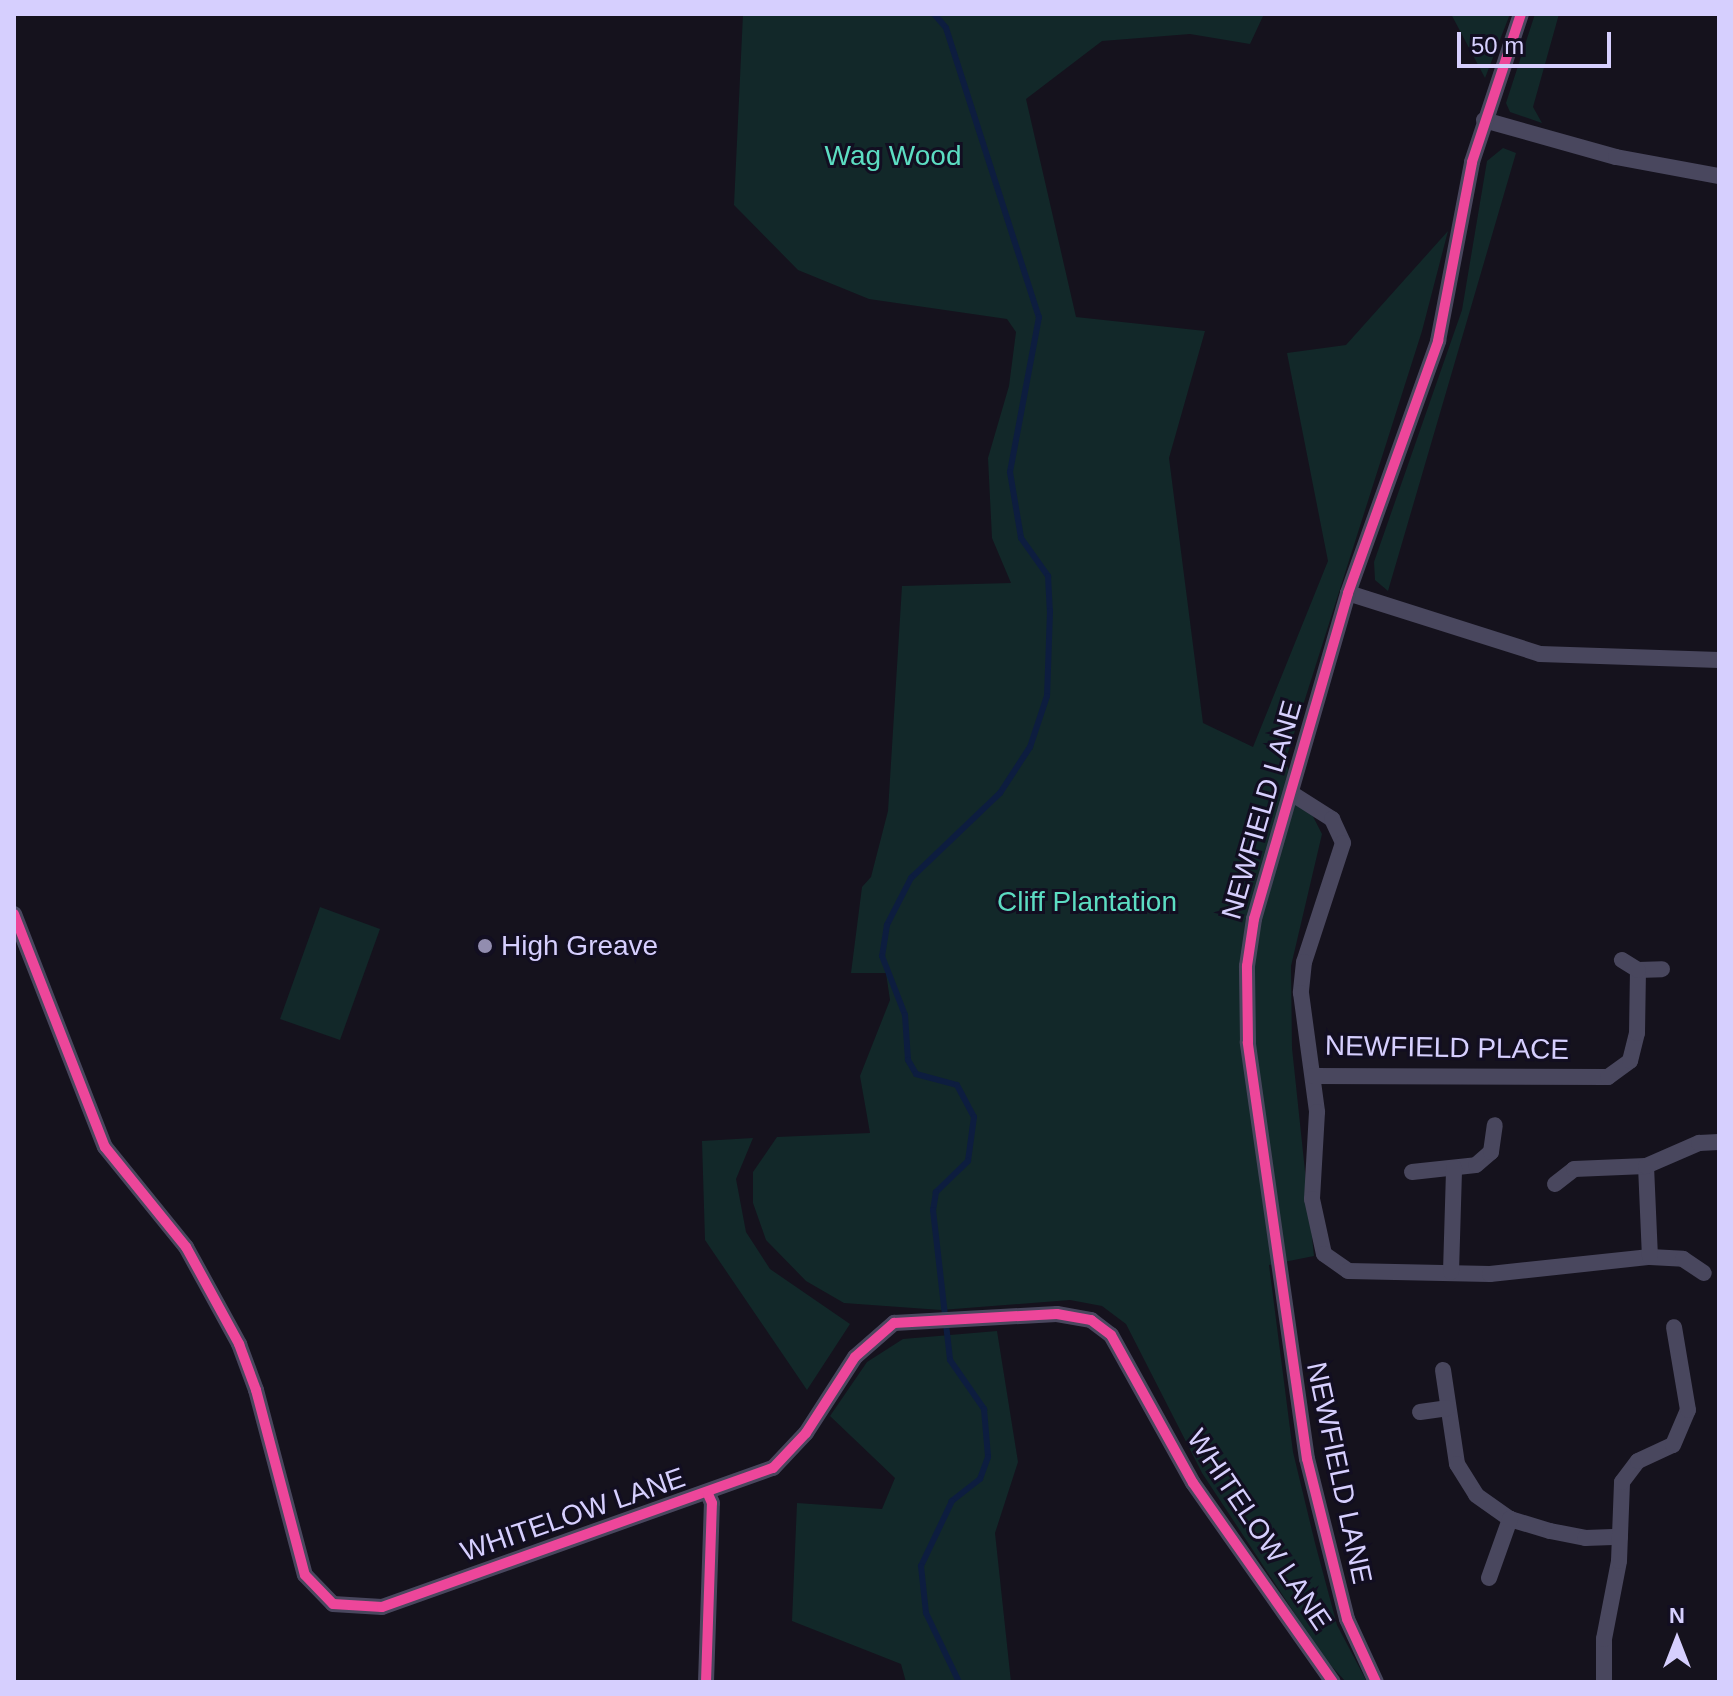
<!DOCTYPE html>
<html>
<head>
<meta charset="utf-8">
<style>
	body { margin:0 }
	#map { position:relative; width:1733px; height:1696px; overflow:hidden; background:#15121d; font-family:Arial,sans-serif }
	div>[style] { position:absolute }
	.green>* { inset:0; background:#122829 }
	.stream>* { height:6px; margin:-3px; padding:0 3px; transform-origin:3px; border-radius:3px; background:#0d1d3f }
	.minor>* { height:16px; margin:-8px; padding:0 8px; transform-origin:8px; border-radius:8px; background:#49475e }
	.cycleway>* { height:10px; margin:-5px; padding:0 5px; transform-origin:5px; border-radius:5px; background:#ed469a }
	.dots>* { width:22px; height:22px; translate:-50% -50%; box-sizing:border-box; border:4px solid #120e21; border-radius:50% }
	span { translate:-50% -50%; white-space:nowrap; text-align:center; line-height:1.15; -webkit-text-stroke:6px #120e21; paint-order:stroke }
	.park-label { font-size:28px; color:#5cddc2 }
	.street-label { font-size:28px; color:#d6cffe }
	.poi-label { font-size:28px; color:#d6cffe }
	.left { translate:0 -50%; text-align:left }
	.frame { position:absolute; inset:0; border:16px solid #d6cffe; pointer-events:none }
	.north { position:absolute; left:1637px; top:1600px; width:80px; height:80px; -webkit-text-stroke:6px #120e21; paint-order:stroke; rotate:0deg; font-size:22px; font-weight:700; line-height:32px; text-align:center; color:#d6cffe }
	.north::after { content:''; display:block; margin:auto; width:28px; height:36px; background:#d6cffe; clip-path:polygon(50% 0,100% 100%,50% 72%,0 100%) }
	.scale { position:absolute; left:1457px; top:32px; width:154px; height:36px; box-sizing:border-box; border:4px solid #d6cffe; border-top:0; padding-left:10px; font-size:24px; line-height:28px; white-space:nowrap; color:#d6cffe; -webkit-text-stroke:6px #120e21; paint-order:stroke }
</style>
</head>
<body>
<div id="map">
	<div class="green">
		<div style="clip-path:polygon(743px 14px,1264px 14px,1250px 44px,1190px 34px,1102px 41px,1026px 99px,1076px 317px,1205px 331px,1169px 458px,1203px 723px,1253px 747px,1328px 561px,1287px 353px,1346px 345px,1448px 231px,1422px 331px,1285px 762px,1322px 834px,1291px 966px,1292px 1048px,1314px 1256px,1269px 1265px,1293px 1452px,1315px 1543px,1337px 1625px,1367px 1682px,1346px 1682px,1324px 1658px,1202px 1473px,1126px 1324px,1102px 1306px,1070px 1300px,941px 1310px,844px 1303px,806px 1281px,766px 1240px,753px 1203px,753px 1172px,777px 1137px,870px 1133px,860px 1076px,890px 1000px,886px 973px,851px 973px,862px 887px,871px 877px,888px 811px,902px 586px,1011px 583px,992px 538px,988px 458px,1009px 386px,1016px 332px,1007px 319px,869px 299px,798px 270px,734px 205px)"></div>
		<div style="clip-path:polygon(1451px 14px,1510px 14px,1485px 78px)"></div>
		<div style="clip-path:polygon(1535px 14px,1559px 14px,1533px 107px,1542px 123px,1510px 112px,1506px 103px)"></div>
		<div style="clip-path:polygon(1503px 148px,1516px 153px,1388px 591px,1375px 580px,1374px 562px,1462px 310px,1487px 161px)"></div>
		<div style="clip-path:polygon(320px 907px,380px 929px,340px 1040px,280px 1019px)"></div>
		<div style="clip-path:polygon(753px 1138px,736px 1179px,746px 1232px,770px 1269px,850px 1324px,807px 1390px,705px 1240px,702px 1141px)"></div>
		<div style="clip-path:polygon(997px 1331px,1018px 1462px,995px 1533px,1011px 1682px,906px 1682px,901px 1664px,792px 1621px,797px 1503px,882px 1509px,895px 1478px,830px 1416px,867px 1362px,903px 1339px)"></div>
	</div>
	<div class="stream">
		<div style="left:934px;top:14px;width:18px;rotate:49deg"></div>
		<div style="left:946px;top:28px;width:304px;rotate:72.2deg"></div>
		<div style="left:1039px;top:317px;width:158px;rotate:100.6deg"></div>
		<div style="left:1010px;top:472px;width:67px;rotate:80.5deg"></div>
		<div style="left:1021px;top:538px;width:47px;rotate:54.6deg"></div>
		<div style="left:1048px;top:576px;width:35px;rotate:87deg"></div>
		<div style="left:1050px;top:611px;width:85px;rotate:92deg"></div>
		<div style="left:1047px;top:696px;width:54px;rotate:108.4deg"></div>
		<div style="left:1030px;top:747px;width:55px;rotate:123.1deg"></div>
		<div style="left:1000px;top:793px;width:123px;rotate:136.3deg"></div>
		<div style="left:911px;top:878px;width:53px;rotate:117.1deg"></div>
		<div style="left:887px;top:925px;width:31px;rotate:99deg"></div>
		<div style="left:882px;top:956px;width:63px;rotate:68.7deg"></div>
		<div style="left:905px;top:1015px;width:45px;rotate:86.2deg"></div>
		<div style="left:908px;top:1060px;width:16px;rotate:60deg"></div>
		<div style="left:916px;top:1074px;width:42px;rotate:15deg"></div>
		<div style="left:957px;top:1085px;width:36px;rotate:62deg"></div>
		<div style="left:974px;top:1117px;width:44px;rotate:97.8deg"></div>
		<div style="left:968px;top:1161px;width:45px;rotate:135.9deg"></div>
		<div style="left:936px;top:1192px;width:18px;rotate:99deg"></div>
		<div style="left:933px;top:1210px;width:151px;rotate:83.5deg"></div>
		<div style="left:950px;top:1360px;width:60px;rotate:55.2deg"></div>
		<div style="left:984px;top:1409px;width:48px;rotate:85.2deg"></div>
		<div style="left:988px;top:1457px;width:23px;rotate:110deg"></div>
		<div style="left:980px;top:1479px;width:36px;rotate:142deg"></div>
		<div style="left:952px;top:1501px;width:72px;rotate:115.5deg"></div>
		<div style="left:921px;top:1566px;width:47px;rotate:83.9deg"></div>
		<div style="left:926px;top:1613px;width:76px;rotate:64.4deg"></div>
	</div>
	<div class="minor">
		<div style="left:1484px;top:120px;width:137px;rotate:15.7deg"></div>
		<div style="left:1616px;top:157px;width:105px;rotate:10.5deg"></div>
		<div style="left:1348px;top:593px;width:201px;rotate:17.6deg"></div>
		<div style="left:1540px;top:654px;width:179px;rotate:1.9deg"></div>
		<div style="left:1291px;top:793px;width:49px;rotate:32.4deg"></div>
		<div style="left:1332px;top:819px;width:26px;rotate:65deg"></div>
		<div style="left:1343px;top:843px;width:125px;rotate:108.1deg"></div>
		<div style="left:1304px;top:962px;width:31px;rotate:96deg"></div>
		<div style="left:1301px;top:993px;width:120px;rotate:82.3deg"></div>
		<div style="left:1317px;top:1112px;width:87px;rotate:93.3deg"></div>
		<div style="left:1312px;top:1199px;width:56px;rotate:77.7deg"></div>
		<div style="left:1324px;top:1254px;width:29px;rotate:35deg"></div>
		<div style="left:1348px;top:1271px;width:142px;rotate:1.2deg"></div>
		<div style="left:1490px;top:1274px;width:161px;rotate:-6.1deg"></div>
		<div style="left:1650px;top:1257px;width:33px;rotate:3deg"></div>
		<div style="left:1683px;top:1259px;width:25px;rotate:34deg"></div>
		<div style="left:14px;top:914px;width:250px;rotate:68.7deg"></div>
		<div style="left:105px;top:1147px;width:129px;rotate:51deg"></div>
		<div style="left:186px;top:1247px;width:111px;rotate:61.3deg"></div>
		<div style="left:239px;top:1344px;width:49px;rotate:69.7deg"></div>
		<div style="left:256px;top:1390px;width:191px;rotate:75.2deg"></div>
		<div style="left:305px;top:1575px;width:40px;rotate:46deg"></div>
		<div style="left:333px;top:1604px;width:49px;rotate:3.5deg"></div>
		<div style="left:382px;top:1607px;width:415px;rotate:-19.6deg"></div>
		<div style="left:773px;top:1468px;width:48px;rotate:-46.7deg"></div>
		<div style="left:806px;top:1433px;width:90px;rotate:-57.2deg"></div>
		<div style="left:855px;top:1357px;width:52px;rotate:-41.1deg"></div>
		<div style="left:894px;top:1323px;width:163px;rotate:-3.2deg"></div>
		<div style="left:1057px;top:1314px;width:35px;rotate:10deg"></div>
		<div style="left:1091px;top:1320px;width:25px;rotate:37deg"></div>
		<div style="left:1111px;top:1335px;width:169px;rotate:61deg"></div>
		<div style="left:1193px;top:1483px;width:243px;rotate:54.9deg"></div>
		<div style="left:1638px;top:970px;width:24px;rotate:-2deg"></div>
		<div style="left:1313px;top:1076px;width:295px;rotate:0.2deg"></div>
		<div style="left:1608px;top:1077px;width:27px;rotate:-36deg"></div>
		<div style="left:1630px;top:1061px;width:29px;rotate:-76deg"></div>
		<div style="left:1637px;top:1033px;width:63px;rotate:-89.1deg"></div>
		<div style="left:1638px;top:970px;width:19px;rotate:-148deg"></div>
		<div style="left:1646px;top:1166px;width:91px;rotate:87.5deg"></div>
		<div style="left:1412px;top:1172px;width:64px;rotate:-6.2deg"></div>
		<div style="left:1476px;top:1165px;width:20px;rotate:-41deg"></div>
		<div style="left:1491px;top:1152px;width:27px;rotate:-82deg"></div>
		<div style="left:1555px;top:1184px;width:24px;rotate:-38deg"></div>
		<div style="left:1574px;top:1169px;width:72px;rotate:-2.4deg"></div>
		<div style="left:1646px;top:1166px;width:58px;rotate:-23.5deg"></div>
		<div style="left:1699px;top:1143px;width:20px;rotate:-3deg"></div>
		<div style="left:1451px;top:1272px;width:104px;rotate:-88.3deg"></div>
		<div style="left:1443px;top:1370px;width:95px;rotate:81.5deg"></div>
		<div style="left:1457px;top:1464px;width:36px;rotate:58deg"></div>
		<div style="left:1476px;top:1495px;width:42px;rotate:35.2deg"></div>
		<div style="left:1510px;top:1519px;width:42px;rotate:16.7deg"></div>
		<div style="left:1550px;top:1531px;width:36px;rotate:11deg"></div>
		<div style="left:1585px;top:1538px;width:35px;rotate:-2deg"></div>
		<div style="left:1420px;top:1412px;width:27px;rotate:-8deg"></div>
		<div style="left:1489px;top:1578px;width:63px;rotate:-70.4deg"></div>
		<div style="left:706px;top:1682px;width:179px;rotate:-88.1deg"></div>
		<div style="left:712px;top:1503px;width:10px;rotate:-114deg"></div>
		<div style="left:1376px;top:1682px;width:69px;rotate:-114.7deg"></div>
		<div style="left:1347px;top:1619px;width:165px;rotate:-104deg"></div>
		<div style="left:1307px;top:1459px;width:421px;rotate:-98.1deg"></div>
		<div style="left:1248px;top:1042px;width:76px;rotate:-90.8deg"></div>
		<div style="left:1247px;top:966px;width:48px;rotate:-81.5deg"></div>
		<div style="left:1254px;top:919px;width:339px;rotate:-73.9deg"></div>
		<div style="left:1348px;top:593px;width:268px;rotate:-70.3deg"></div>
		<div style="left:1438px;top:341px;width:182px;rotate:-79.2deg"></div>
		<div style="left:1472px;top:162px;width:156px;rotate:-71.7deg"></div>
		<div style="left:1604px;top:1682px;width:43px;rotate:-90deg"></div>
		<div style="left:1604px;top:1639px;width:79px;rotate:-79.1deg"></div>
		<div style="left:1619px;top:1561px;width:79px;rotate:-87.8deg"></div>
		<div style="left:1622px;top:1482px;width:26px;rotate:-53deg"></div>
		<div style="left:1638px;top:1461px;width:38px;rotate:-25deg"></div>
		<div style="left:1673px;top:1445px;width:38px;rotate:-67deg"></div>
		<div style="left:1688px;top:1410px;width:84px;rotate:-99.6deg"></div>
	</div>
	<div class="cycleway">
		<div style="left:14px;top:914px;width:250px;rotate:68.7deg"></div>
		<div style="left:105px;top:1147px;width:129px;rotate:51deg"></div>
		<div style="left:186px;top:1247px;width:111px;rotate:61.3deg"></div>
		<div style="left:239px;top:1344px;width:49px;rotate:69.7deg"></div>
		<div style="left:256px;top:1390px;width:191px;rotate:75.2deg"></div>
		<div style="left:305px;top:1575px;width:40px;rotate:46deg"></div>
		<div style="left:333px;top:1604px;width:49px;rotate:3.5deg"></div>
		<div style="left:382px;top:1607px;width:415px;rotate:-19.6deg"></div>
		<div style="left:773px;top:1468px;width:48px;rotate:-46.7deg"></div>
		<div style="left:806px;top:1433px;width:90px;rotate:-57.2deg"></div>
		<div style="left:855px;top:1357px;width:52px;rotate:-41.1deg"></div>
		<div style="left:894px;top:1323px;width:163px;rotate:-3.2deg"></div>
		<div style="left:1057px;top:1314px;width:35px;rotate:10deg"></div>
		<div style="left:1091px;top:1320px;width:25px;rotate:37deg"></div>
		<div style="left:1111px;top:1335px;width:169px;rotate:61deg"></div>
		<div style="left:1193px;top:1483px;width:243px;rotate:54.9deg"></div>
		<div style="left:706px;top:1682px;width:179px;rotate:-88.1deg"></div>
		<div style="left:712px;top:1503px;width:10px;rotate:-114deg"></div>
		<div style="left:1376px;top:1682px;width:69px;rotate:-114.7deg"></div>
		<div style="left:1347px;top:1619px;width:165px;rotate:-104deg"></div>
		<div style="left:1307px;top:1459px;width:421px;rotate:-98.1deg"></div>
		<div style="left:1248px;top:1042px;width:76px;rotate:-90.8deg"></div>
		<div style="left:1247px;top:966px;width:48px;rotate:-81.5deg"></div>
		<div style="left:1254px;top:919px;width:339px;rotate:-73.9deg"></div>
		<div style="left:1348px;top:593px;width:268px;rotate:-70.3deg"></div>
		<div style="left:1438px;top:341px;width:182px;rotate:-79.2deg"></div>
		<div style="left:1472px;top:162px;width:156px;rotate:-71.7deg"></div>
	</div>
	<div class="dots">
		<div style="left:485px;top:946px;background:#928daf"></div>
	</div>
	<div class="park-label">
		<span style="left:893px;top:156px">Wag Wood</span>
		<span style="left:1087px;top:902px">Cliff Plantation</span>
	</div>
	<div class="street-label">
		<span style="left:1262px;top:810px;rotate:-74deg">NEWFIELD LANE</span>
		<span style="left:1447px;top:1048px;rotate:1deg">NEWFIELD PLACE</span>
		<span style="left:1339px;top:1473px;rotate:78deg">NEWFIELD LANE</span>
		<span style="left:573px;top:1515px;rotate:-19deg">WHITELOW LANE</span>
		<span style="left:1259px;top:1530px;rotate:56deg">WHITELOW LANE</span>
	</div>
	<div class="poi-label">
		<span class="left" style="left:501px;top:946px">High Greave</span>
	</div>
	<div class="frame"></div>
	<div class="north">N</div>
	<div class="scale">50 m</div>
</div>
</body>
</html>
